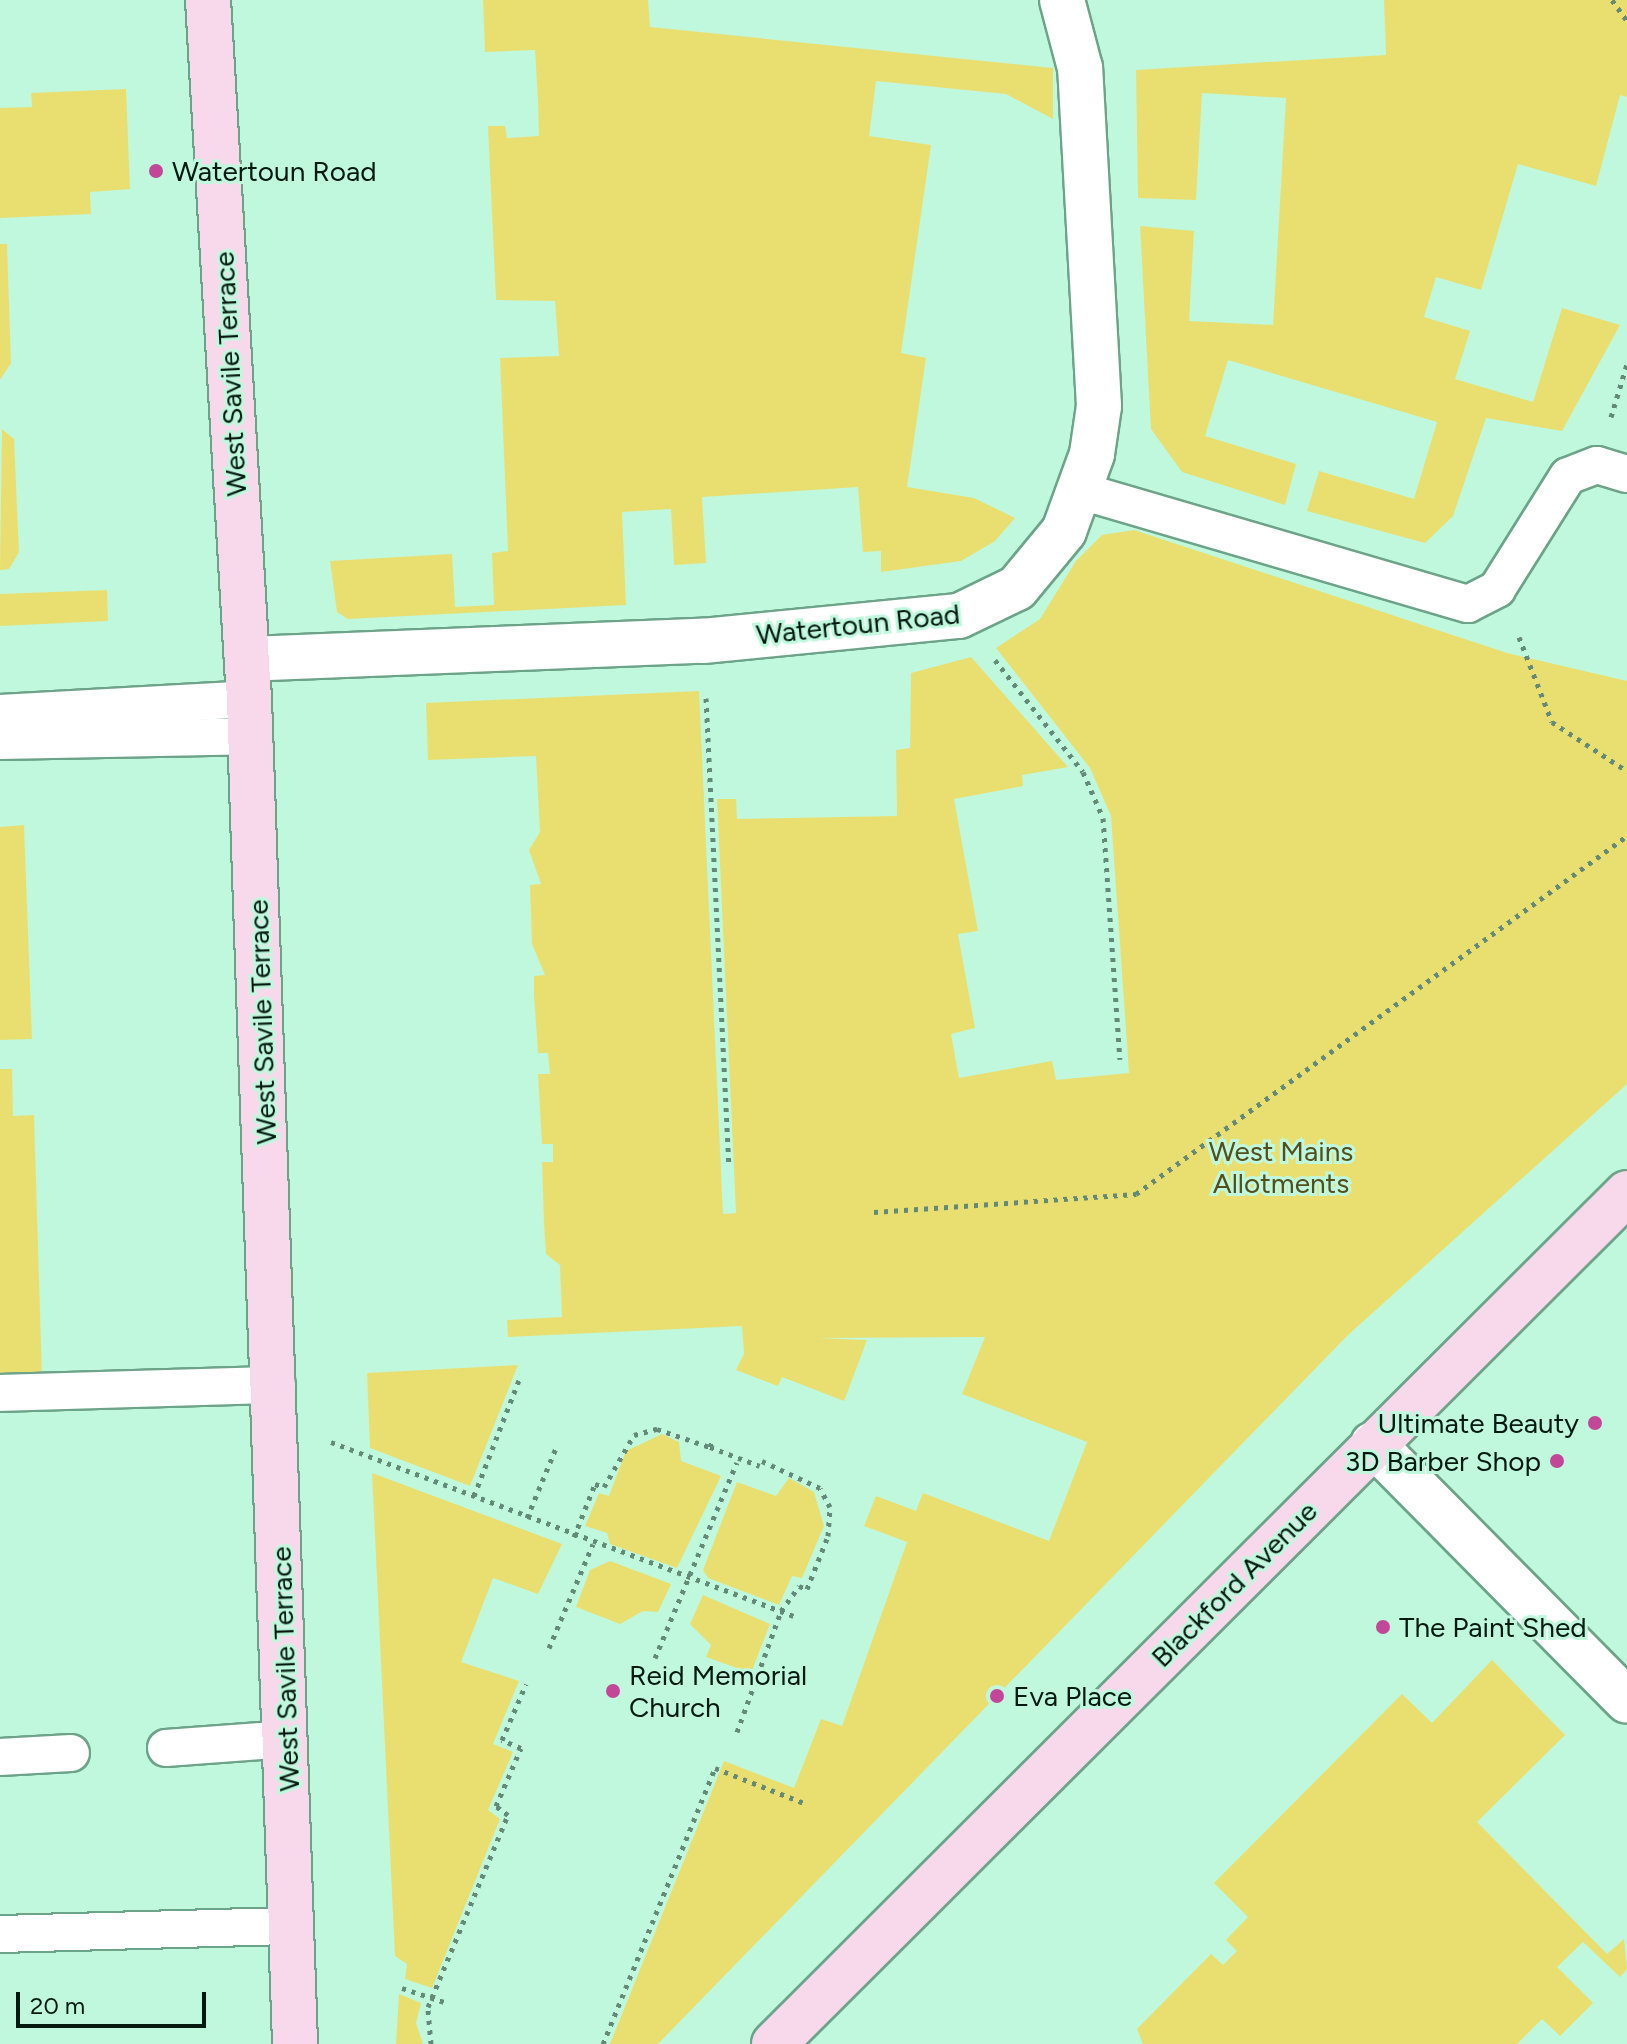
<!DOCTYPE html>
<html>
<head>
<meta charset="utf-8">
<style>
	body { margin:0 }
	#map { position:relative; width:1627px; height:2044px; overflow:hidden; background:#c0f8dd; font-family:Figtree,sans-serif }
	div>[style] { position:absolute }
	.green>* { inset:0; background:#e9df71 }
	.path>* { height:5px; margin-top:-2.5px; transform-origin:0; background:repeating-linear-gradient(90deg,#638a78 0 4px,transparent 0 10px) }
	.roads { filter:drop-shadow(2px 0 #6da389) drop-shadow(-2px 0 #6da389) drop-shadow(0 2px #6da389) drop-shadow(0 -2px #6da389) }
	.lane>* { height:36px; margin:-18px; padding:0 18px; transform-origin:18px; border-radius:18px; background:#fff }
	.street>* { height:44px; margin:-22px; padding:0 22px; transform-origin:22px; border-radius:22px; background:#fff }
	.secondary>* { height:44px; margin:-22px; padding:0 22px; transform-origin:22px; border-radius:22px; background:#f8d9ec }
	.dots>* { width:22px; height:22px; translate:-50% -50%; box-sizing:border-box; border:4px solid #c0f8dd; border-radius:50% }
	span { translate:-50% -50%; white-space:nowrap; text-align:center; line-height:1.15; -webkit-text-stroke:6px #c0f8dd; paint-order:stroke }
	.poi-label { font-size:28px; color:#041910 }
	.left { translate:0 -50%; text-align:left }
	.right { translate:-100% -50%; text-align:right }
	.street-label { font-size:28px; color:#041910 }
	.park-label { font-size:28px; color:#534e1c }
	.scale { position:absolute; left:16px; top:1992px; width:190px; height:36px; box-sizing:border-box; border:4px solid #041910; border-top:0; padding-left:10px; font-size:24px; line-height:28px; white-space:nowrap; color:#041910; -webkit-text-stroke:6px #c0f8dd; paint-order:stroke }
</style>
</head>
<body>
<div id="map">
	<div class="green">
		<div style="clip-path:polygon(483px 0,648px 0,650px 27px,1053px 68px,1053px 119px,1006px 94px,876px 81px,869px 136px,931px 145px,901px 353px,926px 358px,907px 487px,974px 498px,1015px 518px,995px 541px,961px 561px,881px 572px,881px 551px,863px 552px,858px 487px,702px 497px,706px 563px,674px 565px,671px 509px,622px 512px,626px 605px,348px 619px,337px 612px,330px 561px,452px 554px,455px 607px,494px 605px,492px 553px,508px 551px,500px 358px,559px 356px,555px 301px,496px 300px,488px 126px,505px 126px,507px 138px,539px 136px,538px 102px,535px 50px,485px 52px)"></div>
		<div style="clip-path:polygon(1384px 0,1627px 0,1627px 97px,1620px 95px,1596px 186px,1518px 164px,1481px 290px,1436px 277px,1424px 317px,1470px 331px,1455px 379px,1533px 402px,1562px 308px,1620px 325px,1562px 431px,1486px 418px,1453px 516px,1425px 543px,1307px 511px,1319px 471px,1414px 499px,1437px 422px,1228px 360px,1205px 436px,1296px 464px,1285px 505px,1182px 472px,1151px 429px,1140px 226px,1194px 231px,1189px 321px,1273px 325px,1286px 98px,1202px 93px,1196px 200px,1138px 198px,1136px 70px,1386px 55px)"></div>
		<div style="clip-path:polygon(126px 89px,130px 189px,90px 192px,91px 214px,0 218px,0 108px,32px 107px,31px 93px)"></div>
		<div style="clip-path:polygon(0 244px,7px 244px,11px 363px,0 380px)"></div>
		<div style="clip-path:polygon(2px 429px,14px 439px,19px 552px,9px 569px,0 570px)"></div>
		<div style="clip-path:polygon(1134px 530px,1507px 653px,1627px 681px,1627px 1084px,1348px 1335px,658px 2044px,610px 2044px,724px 1761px,794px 1788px,821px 1719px,842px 1726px,907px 1542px,864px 1526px,876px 1496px,916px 1511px,923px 1493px,1049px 1541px,1087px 1442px,962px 1394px,985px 1337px,818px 1338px,867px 1340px,844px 1401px,782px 1377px,778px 1386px,736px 1370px,744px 1354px,742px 1326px,508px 1337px,507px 1320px,562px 1317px,560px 1265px,546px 1254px,544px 1225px,542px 1162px,553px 1162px,553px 1144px,542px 1144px,538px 1074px,550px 1074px,548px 1053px,538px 1053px,534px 995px,534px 976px,545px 975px,532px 944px,530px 885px,541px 884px,529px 850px,540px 832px,536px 756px,428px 760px,426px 703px,699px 691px,723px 1214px,736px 1213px,717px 799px,736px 799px,737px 819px,897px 816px,896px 750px,910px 748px,911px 673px,971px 657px,1068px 767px,1022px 775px,1023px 786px,954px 799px,978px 931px,958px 934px,975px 1028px,951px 1034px,959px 1078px,1052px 1061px,1056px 1080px,1129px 1073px,1111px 816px,1090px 768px,996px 648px,1040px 619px,1076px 561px,1102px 535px)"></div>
		<div style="clip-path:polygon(107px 590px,108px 621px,0 626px,0 594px)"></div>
		<div style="clip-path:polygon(24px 825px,32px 1039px,0 1040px,0 827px)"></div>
		<div style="clip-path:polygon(0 1069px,12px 1069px,13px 1116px,34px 1115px,42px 1377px,0 1378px)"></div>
		<div style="clip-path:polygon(518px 1365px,470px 1486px,370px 1448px,367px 1373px)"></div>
		<div style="clip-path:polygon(662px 1434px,679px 1442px,681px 1461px,721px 1476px,677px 1568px,610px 1544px,607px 1533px,585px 1526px,599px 1493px,609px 1496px,626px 1451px)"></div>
		<div style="clip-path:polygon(372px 1473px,562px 1544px,538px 1594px,493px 1578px,461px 1662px,519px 1681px,493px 1744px,513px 1752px,488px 1810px,500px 1819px,432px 1988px,405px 1979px,407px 1964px,395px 1956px)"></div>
		<div style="clip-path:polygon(789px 1478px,814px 1492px,824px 1526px,802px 1578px,792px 1576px,779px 1605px,708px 1578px,703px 1570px,737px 1482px,776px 1496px)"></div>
		<div style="clip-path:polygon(610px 1561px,671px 1584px,658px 1612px,643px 1611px,620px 1624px,576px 1607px,590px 1570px)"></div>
		<div style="clip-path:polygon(703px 1595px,770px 1624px,751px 1673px,706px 1657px,711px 1645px,690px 1624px)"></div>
		<div style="clip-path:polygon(1492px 1660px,1565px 1735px,1477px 1822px,1607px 1954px,1624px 1939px,1627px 1969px,1620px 1977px,1583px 1942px,1557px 1967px,1593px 2003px,1560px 2036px,1542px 2019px,1517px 2044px,1143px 2044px,1137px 2029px,1211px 1954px,1223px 1965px,1237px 1951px,1226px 1940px,1248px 1917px,1214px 1883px,1402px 1694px,1432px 1723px)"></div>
		<div style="clip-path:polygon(399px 1994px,421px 2003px,416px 2023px,423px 2044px,396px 2044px)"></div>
	</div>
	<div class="path">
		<div style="left:1612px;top:0;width:26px;rotate:54deg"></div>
		<div style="left:1611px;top:417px;width:55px;rotate:-73.2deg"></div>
		<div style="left:1519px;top:637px;width:91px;rotate:68.8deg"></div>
		<div style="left:1552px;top:722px;width:90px;rotate:33.2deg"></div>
		<div style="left:995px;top:660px;width:142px;rotate:51.8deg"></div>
		<div style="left:1083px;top:772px;width:50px;rotate:66.5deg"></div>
		<div style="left:1103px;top:818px;width:242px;rotate:86deg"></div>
		<div style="left:706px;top:698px;width:467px;rotate:87.2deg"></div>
		<div style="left:874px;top:1212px;width:263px;rotate:-3.9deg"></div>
		<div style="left:1136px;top:1194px;width:608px;rotate:-36.1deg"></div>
		<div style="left:331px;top:1442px;width:494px;rotate:20.6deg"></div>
		<div style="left:710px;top:1447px;width:53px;rotate:20.8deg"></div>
		<div style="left:474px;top:1496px;width:130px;rotate:-68.8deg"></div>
		<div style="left:527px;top:1518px;width:76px;rotate:-67.5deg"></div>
		<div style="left:574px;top:1537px;width:57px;rotate:-68.4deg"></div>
		<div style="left:595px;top:1484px;width:9px;rotate:18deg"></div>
		<div style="left:604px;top:1487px;width:60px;rotate:-60deg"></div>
		<div style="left:634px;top:1435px;width:24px;rotate:-15deg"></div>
		<div style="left:657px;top:1429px;width:56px;rotate:18.8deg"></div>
		<div style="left:710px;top:1447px;width:5px;rotate:-68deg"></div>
		<div style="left:549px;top:1648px;width:113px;rotate:-67.1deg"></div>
		<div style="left:655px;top:1658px;width:212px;rotate:-67.3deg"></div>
		<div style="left:737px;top:1732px;width:129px;rotate:-70deg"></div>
		<div style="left:781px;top:1611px;width:31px;rotate:-54deg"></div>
		<div style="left:799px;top:1586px;width:9px;rotate:21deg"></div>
		<div style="left:807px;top:1589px;width:57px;rotate:-68.4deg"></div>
		<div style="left:828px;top:1536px;width:29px;rotate:-86deg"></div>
		<div style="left:830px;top:1507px;width:21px;rotate:-118deg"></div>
		<div style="left:820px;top:1488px;width:64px;rotate:-155deg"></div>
		<div style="left:402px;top:1988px;width:44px;rotate:18.4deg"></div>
		<div style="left:431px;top:2044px;width:37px;rotate:-95deg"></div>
		<div style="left:428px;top:2007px;width:208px;rotate:-67.4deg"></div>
		<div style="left:508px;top:1815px;width:15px;rotate:-143deg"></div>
		<div style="left:496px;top:1806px;width:63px;rotate:-66.7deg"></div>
		<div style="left:521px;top:1748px;width:21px;rotate:-157deg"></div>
		<div style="left:502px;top:1740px;width:61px;rotate:-66.8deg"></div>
		<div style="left:603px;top:2044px;width:298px;rotate:-67.9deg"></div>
		<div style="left:715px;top:1768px;width:96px;rotate:21.5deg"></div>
	</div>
	<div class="roads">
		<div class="lane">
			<div style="left:1081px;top:491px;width:403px;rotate:16.3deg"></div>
			<div style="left:1468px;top:604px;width:33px;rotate:-27deg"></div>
			<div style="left:1497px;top:589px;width:133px;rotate:-57.9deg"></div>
			<div style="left:1568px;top:476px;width:31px;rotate:-21deg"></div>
			<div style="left:1597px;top:465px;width:31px;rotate:17deg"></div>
			<div style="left:0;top:713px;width:249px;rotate:-3.2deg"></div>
			<div style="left:0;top:741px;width:250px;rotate:-1.1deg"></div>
			<div style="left:0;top:1393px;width:277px;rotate:-1.7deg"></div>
			<div style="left:166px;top:1748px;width:122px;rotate:-4.2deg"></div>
			<div style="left:0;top:1757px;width:71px;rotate:-3.2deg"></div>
			<div style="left:0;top:1934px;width:291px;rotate:-1.6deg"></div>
		</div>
		<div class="street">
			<div style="left:247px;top:659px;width:456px;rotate:-2.3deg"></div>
			<div style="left:703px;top:641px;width:257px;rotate:-5.6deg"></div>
			<div style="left:959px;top:616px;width:64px;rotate:-25.8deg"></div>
			<div style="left:1017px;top:588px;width:74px;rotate:-50.5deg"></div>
			<div style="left:1064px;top:531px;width:82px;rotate:-70deg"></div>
			<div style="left:1092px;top:454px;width:49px;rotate:-81.7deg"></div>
			<div style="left:1099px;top:406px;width:339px;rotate:-93.2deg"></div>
			<div style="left:1080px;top:68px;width:70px;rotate:-104.8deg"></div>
			<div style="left:1373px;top:1444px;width:361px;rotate:45.3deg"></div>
		</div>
		<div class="secondary">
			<div style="left:208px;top:0;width:700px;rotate:86.64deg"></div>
			<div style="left:249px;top:699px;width:1346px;rotate:88.04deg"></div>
			<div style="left:774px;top:2044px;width:1205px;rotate:-44.93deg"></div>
		</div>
	</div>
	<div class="dots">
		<div style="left:156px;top:171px;background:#c24798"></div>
		<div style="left:1595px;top:1423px;background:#c24798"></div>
		<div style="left:1557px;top:1461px;background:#c24798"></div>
		<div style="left:1383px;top:1627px;background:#c24798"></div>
		<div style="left:613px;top:1691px;background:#c24798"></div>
		<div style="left:997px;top:1696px;background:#c24798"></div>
	</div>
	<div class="poi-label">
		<span class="left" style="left:172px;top:171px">Watertoun Road</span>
		<span class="right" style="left:1579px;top:1423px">Ultimate Beauty</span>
		<span class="right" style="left:1541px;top:1461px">3D Barber Shop</span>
		<span class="left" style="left:1399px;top:1627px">The Paint Shed</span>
		<span class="left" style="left:629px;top:1691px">Reid Memorial<br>Church</span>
		<span class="left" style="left:1013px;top:1696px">Eva Place</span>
	</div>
	<div class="street-label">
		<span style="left:230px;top:374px;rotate:-93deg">West Savile Terrace</span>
		<span style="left:858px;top:624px;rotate:-6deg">Watertoun Road</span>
		<span style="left:262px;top:1022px;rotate:-92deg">West Savile Terrace</span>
		<span style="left:1234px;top:1584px;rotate:-45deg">Blackford Avenue</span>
		<span style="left:285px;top:1669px;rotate:-92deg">West Savile Terrace</span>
	</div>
	<div class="park-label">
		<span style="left:1281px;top:1167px">West Mains<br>Allotments</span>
	</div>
	<div class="scale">20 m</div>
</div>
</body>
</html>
